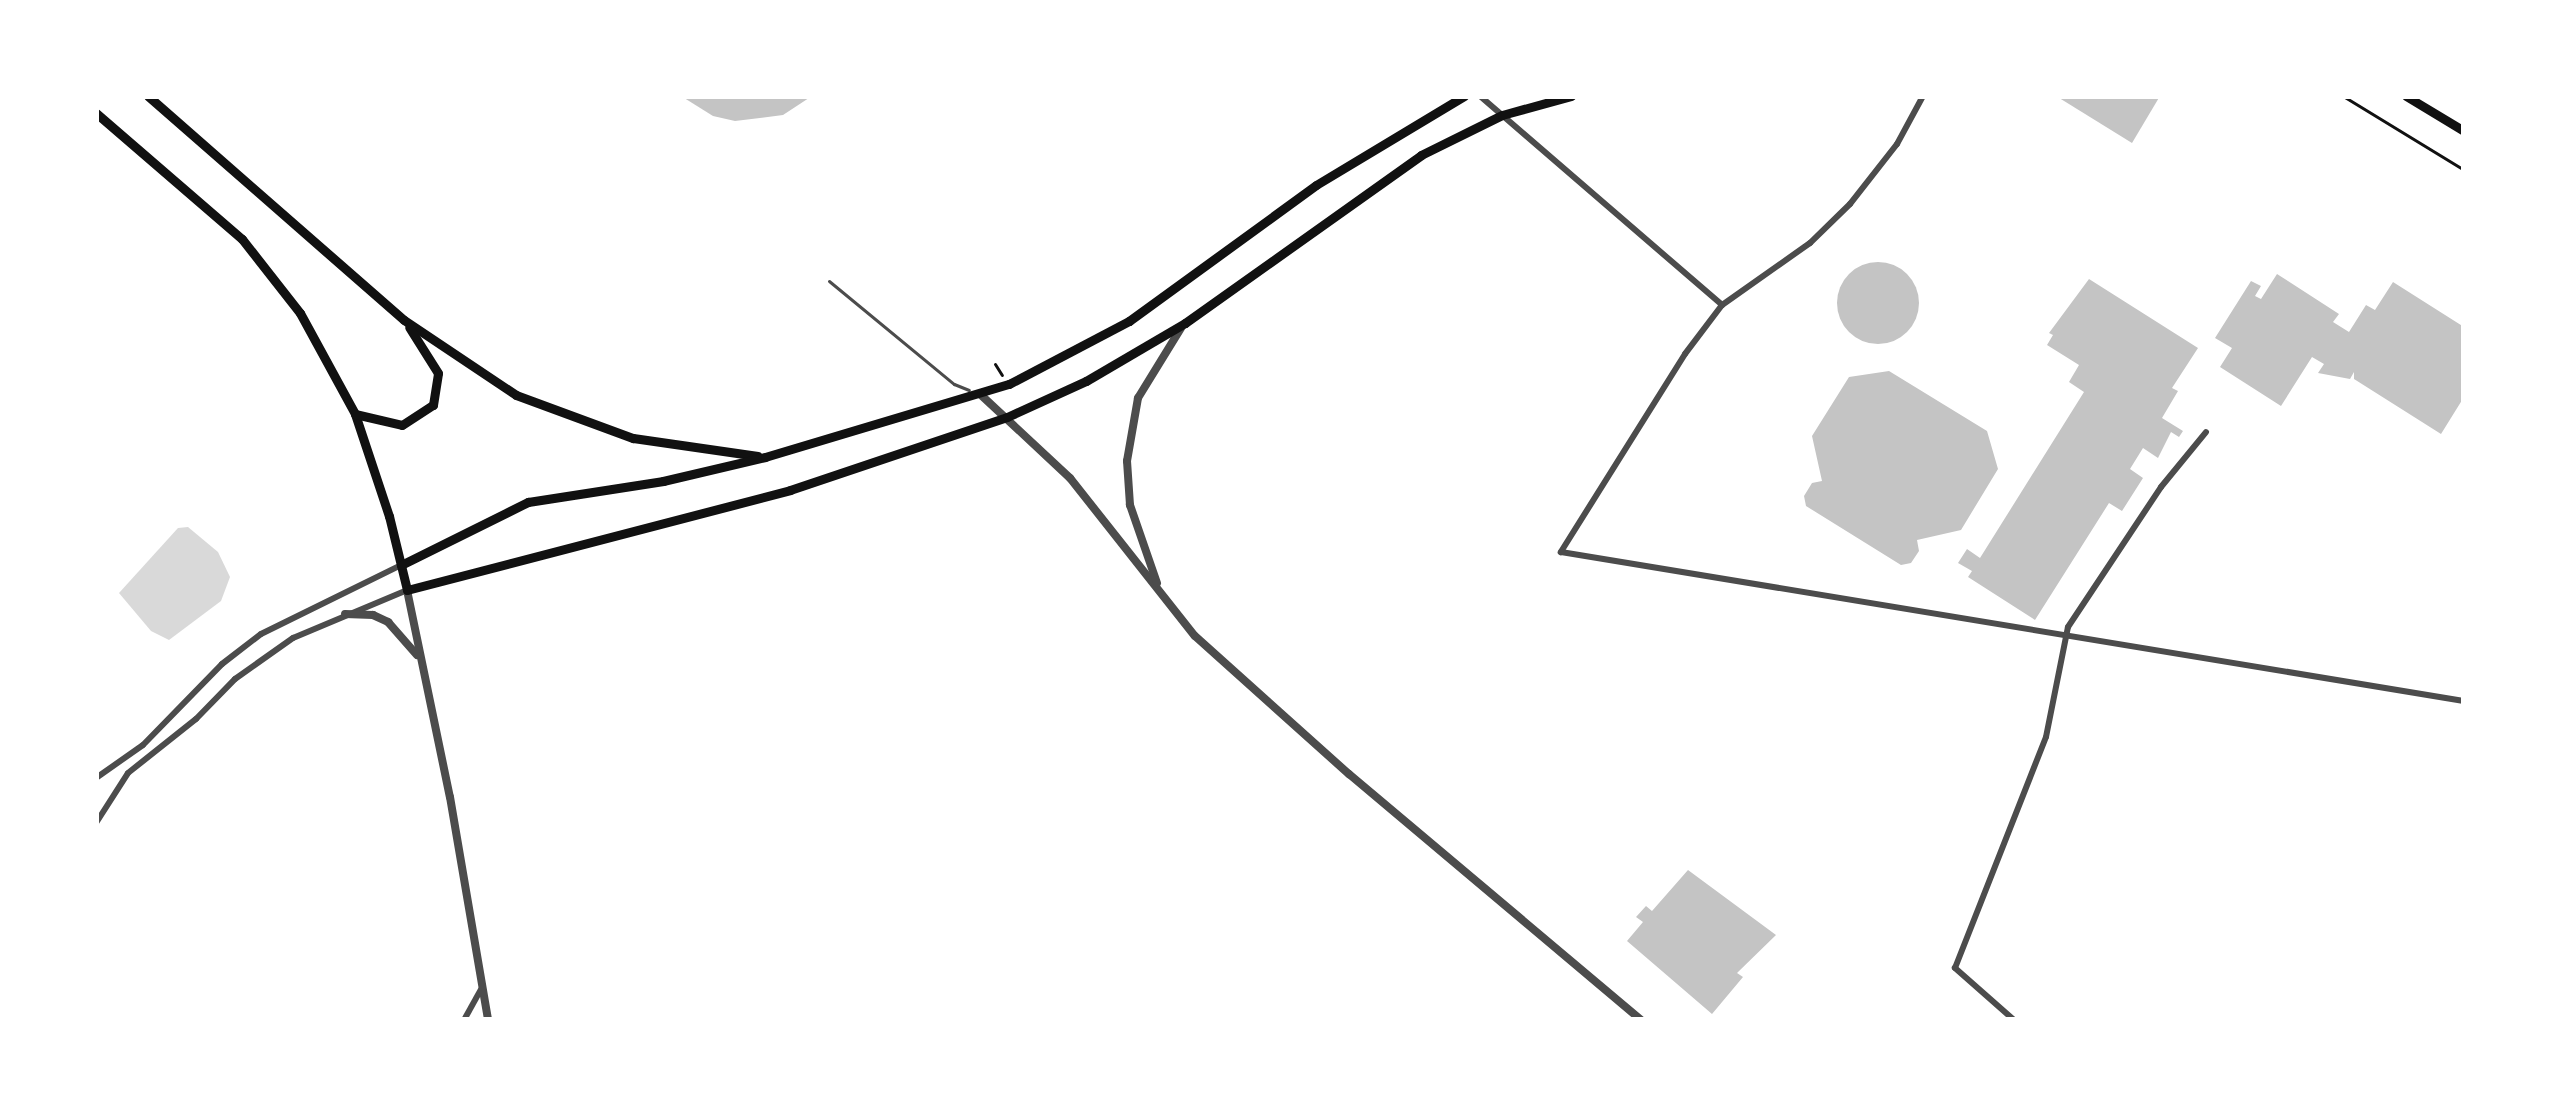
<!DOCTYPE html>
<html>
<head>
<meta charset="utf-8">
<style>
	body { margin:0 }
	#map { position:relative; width:2560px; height:1116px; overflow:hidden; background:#fff; font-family:Rubik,sans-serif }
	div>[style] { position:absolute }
	.water>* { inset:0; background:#d9d9d9 }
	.building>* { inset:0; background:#c4c4c4 }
	.round { border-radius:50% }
	.path>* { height:3px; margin:-1.5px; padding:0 1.5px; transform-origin:1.5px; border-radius:1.5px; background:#111 }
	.service>* { height:3px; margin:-1.5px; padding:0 1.5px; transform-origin:1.5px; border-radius:1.5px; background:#4c4c4c }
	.minor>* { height:6px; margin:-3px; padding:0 3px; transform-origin:3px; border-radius:3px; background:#4c4c4c }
	.tertiary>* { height:8px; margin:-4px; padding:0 4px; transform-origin:4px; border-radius:4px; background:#4c4c4c }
	.secondary>* { height:9px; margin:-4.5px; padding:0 4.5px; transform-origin:4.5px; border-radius:4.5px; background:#111 }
	.primary>* { height:9px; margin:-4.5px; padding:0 4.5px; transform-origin:4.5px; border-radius:4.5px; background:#111 }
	span { translate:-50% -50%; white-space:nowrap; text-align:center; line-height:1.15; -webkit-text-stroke:9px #fff; paint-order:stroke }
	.frame { position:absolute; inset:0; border:99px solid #fff; pointer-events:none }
</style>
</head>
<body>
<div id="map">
	<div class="water">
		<div style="clip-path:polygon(188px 527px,218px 552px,230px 577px,221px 601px,169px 640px,151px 631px,119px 593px,178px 528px)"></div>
	</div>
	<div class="building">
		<div style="clip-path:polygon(681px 96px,812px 96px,783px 115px,735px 121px,713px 116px)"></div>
		<div style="clip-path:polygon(2056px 96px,2160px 96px,2132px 143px)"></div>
		<div class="round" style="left:1837px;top:262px;width:82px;height:82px"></div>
		<div style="clip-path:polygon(2277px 274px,2339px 314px,2333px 322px,2349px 332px,2366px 305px,2375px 310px,2393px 282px,2464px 327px,2464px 397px,2441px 434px,2354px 379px,2354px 372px,2350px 379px,2318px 373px,2324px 364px,2312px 357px,2281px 406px,2220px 367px,2232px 348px,2215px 338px,2251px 281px,2261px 286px,2255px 296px,2261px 299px)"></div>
		<div style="clip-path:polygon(2089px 279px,2198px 348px,2172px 388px,2178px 391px,2162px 418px,2183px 431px,2179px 437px,2171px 432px,2158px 458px,2143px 448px,2130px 469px,2143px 478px,2122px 511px,2109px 503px,2035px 620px,1968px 577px,1972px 571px,1958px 563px,1967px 549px,1980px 558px,2084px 392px,2069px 382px,2079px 365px,2047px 345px,2053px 335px,2049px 333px)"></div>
		<div style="clip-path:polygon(1889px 371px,1987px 431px,1998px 469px,1961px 530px,1917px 540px,1919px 551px,1911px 563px,1901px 565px,1806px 506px,1804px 496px,1812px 483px,1822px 481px,1812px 436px,1849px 377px)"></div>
		<div style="clip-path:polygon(1688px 870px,1776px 935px,1737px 973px,1743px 977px,1712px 1014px,1627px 941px,1643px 922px,1636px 917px,1646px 906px,1652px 911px)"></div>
	</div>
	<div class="path">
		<div style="left:2343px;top:96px;width:142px;rotate:31.4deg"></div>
		<div style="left:995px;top:364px;width:13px;rotate:58deg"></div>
	</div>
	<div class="service">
		<div style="left:829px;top:281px;width:162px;rotate:39.5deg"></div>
		<div style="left:954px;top:384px;width:16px;rotate:22deg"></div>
	</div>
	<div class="minor">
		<div style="left:1480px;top:96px;width:320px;rotate:40.8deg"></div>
		<div style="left:1923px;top:96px;width:55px;rotate:118.4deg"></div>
		<div style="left:1897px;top:144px;width:76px;rotate:128.1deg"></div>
		<div style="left:1850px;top:204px;width:56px;rotate:135.7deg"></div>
		<div style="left:1810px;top:243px;width:108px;rotate:144.8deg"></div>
		<div style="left:1722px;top:305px;width:61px;rotate:127.1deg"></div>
		<div style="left:1685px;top:354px;width:234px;rotate:122.1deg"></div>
		<div style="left:1561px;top:552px;width:915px;rotate:9.37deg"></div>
		<div style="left:96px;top:778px;width:57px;rotate:-35.1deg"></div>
		<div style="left:143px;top:745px;width:113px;rotate:-45.7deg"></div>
		<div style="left:222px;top:664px;width:49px;rotate:-37.6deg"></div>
		<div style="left:261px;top:634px;width:156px;rotate:-26.2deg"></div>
		<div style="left:96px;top:823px;width:59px;rotate:-57.4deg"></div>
		<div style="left:128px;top:773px;width:87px;rotate:-38.5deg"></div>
		<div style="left:196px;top:719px;width:56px;rotate:-45.7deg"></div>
		<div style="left:235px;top:679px;width:71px;rotate:-35.3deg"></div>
		<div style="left:293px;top:638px;width:124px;rotate:-22.8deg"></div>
		<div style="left:464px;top:1020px;width:35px;rotate:-61deg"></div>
		<div style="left:2014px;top:1020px;width:79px;rotate:-138.6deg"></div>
		<div style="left:1955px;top:968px;width:248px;rotate:-68.5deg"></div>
		<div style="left:2046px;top:737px;width:112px;rotate:-78.7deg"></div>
		<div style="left:2068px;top:627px;width:168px;rotate:-56.4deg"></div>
		<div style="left:2161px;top:487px;width:71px;rotate:-50.7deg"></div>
	</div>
	<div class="tertiary">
		<div style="left:981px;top:395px;width:122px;rotate:43deg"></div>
		<div style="left:1070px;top:478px;width:201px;rotate:51.7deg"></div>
		<div style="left:1195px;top:636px;width:207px;rotate:41.9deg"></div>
		<div style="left:1349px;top:774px;width:382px;rotate:40.1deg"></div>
		<div style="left:1157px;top:583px;width:83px;rotate:-109.1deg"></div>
		<div style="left:1130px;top:505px;width:44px;rotate:-93.9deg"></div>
		<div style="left:1127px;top:461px;width:64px;rotate:-80.1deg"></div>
		<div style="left:1138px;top:398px;width:82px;rotate:-58.4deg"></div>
		<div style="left:407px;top:590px;width:211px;rotate:78.3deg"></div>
		<div style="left:450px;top:797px;width:226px;rotate:80.3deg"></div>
		<div style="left:345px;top:614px;width:28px;rotate:2deg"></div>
		<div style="left:373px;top:615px;width:17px;rotate:25deg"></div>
		<div style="left:388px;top:622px;width:44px;rotate:48.7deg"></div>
	</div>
	<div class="secondary">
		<div style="left:148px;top:96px;width:340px;rotate:41.2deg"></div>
		<div style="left:404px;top:320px;width:135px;rotate:33.8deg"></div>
		<div style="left:516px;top:395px;width:125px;rotate:20.2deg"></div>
		<div style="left:633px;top:438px;width:126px;rotate:8.2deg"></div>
		<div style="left:96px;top:113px;width:193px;rotate:40.8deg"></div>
		<div style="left:242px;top:239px;width:94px;rotate:51.9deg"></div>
		<div style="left:300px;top:313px;width:115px;rotate:61.4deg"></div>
		<div style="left:355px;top:414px;width:108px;rotate:71.6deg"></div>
		<div style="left:389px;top:516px;width:76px;rotate:76.3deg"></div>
		<div style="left:407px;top:590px;width:396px;rotate:-14.6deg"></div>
		<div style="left:790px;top:490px;width:229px;rotate:-18.6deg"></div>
		<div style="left:1007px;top:417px;width:87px;rotate:-24.5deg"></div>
		<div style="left:1086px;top:381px;width:115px;rotate:-30.4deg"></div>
		<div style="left:1185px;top:323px;width:290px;rotate:-35.4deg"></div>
		<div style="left:1421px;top:155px;width:90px;rotate:-26.3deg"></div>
		<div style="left:1502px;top:115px;width:72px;rotate:-15.4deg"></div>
		<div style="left:355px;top:414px;width:48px;rotate:13.2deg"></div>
		<div style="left:402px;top:425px;width:37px;rotate:-33deg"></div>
		<div style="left:433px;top:405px;width:32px;rotate:-81deg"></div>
		<div style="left:438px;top:373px;width:54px;rotate:-122.2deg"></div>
		<div style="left:401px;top:565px;width:142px;rotate:-26.4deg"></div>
		<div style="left:528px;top:502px;width:137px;rotate:-8.8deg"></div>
		<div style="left:663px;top:481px;width:105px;rotate:-13.2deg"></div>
		<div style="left:765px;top:457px;width:255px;rotate:-16.7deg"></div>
		<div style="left:1009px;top:384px;width:136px;rotate:-27.7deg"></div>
		<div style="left:1129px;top:321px;width:231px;rotate:-36deg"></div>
		<div style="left:1316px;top:185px;width:173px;rotate:-31deg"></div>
	</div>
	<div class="primary">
		<div style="left:2406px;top:96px;width:68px;rotate:31.1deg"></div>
	</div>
	<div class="frame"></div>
</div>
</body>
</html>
